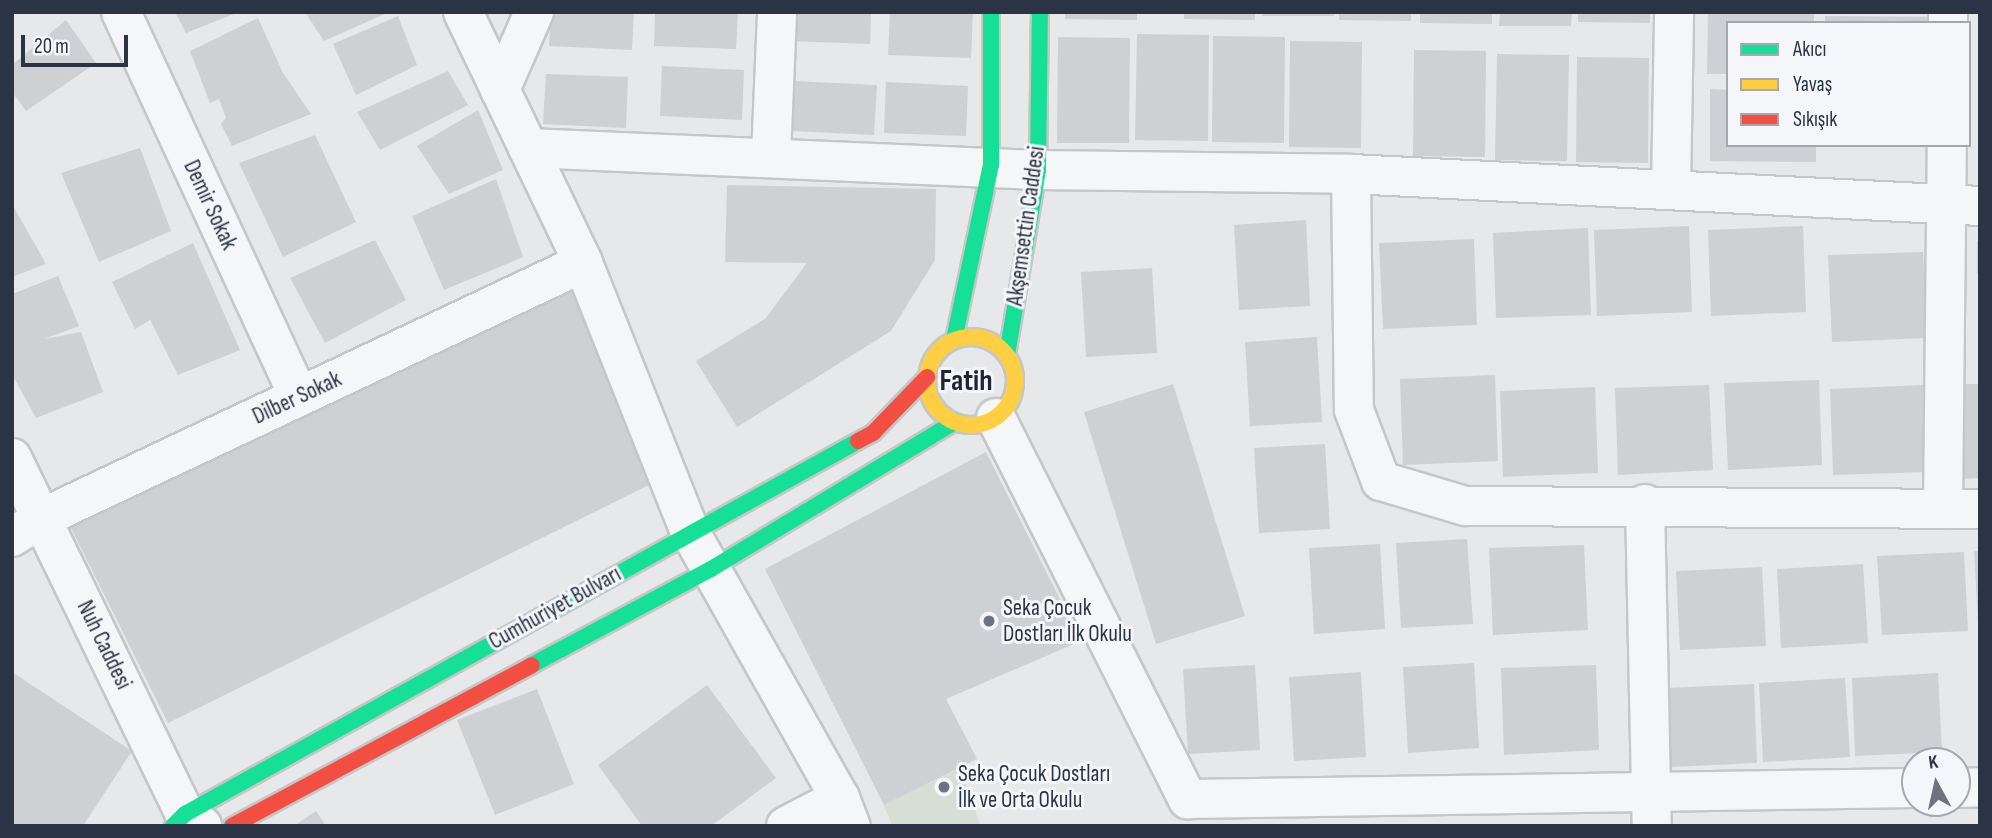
<!DOCTYPE html>
<html>
<head>
<meta charset="utf-8">
<style>
	body { margin:0 }
	#map { position:relative; width:1992px; height:838px; overflow:hidden; background:#e6e8ea; font-family:"Sofia Sans Condensed",sans-serif }
	div>[style] { position:absolute }
	.green>* { inset:0; background:#d6ded6 }
	.building>* { inset:0; background:#ced0d3 }
	.roads { filter:drop-shadow(2px 0 #c4c6c8) drop-shadow(-2px 0 #c4c6c8) drop-shadow(0 2px #c4c6c8) drop-shadow(0 -2px #c4c6c8) }
	.street>* { height:38px; margin:-19px; padding:0 19px; transform-origin:19px; border-radius:19px; background:#f5f6f7 }
	.fast>* { height:16px; margin:-8px; padding:0 8px; transform-origin:8px; border-radius:8px; background:#16e098 }
	.slow>* { height:16px; margin:-8px; padding:0 8px; transform-origin:8px; border-radius:8px; background:#ffcf43 }
	.slow>.ring { margin:-8px; padding:0; box-sizing:content-box; background:none; border:16px solid #ffcf43; border-radius:50% }
	.jam>* { height:16px; margin:-8px; padding:0 8px; transform-origin:8px; border-radius:8px; background:#f24e42 }
	.dots>* { width:19px; height:19px; translate:-50% -50%; box-sizing:border-box; border:4px solid #f4f6f9; border-radius:50% }
	span { translate:-50% -50%; white-space:nowrap; text-align:center; line-height:1.15; -webkit-text-stroke:6px #f4f6f9; paint-order:stroke }
	.street-label { font-size:23px; color:#2b3445 }
	.poi-label { font-size:23px; color:#2b3445 }
	.left { translate:0 -50%; text-align:left }
	.district-label { font-size:30px; color:#1d2536; font-weight:700 }
	.frame { position:absolute; inset:0; border:14px solid #2b3445; pointer-events:none }
	.legend { position:absolute; left:1726px; top:21px; width:245px; height:126px; box-sizing:border-box; background:#f4f6f9; border:2px solid #a4a8b1; margin:0; padding:9px 12px; list-style:none; font-size:21px; color:#2b3445 }
	.legend li { display:flex; align-items:center; gap:14px; height:35px }
	.legend b { width:35px; border:2px solid #a4a8b1 }
	.north { position:absolute; left:1901px; top:747px; width:70px; height:70px; box-sizing:border-box; background:#f4f6f9; border:2px solid #a4a8b1; border-radius:50%; rotate:352deg; font-size:19px; font-weight:700; line-height:28px; text-align:center; color:#2b3445 }
	.north::after { content:''; display:block; margin:auto; width:24px; height:32px; background:#6c737f; clip-path:polygon(50% 0,100% 100%,50% 72%,0 100%) }
	.scale { position:absolute; left:21px; top:35px; width:107px; height:32px; box-sizing:border-box; border:4px solid #2b3445; border-top:0; padding-left:9px; font-size:21px; line-height:24px; white-space:nowrap; color:#2b3445; -webkit-text-stroke:5px #f4f6f9; paint-order:stroke }
</style>
</head>
<body>
<div id="map">
	<div class="green">
		<div style="clip-path:polygon(960px 768px,981px 826px,892px 826px,884px 805px)"></div>
	</div>
	<div class="building">
		<div style="clip-path:polygon(175px 12px,239px 12px,186px 33px)"></div>
		<div style="clip-path:polygon(305px 12px,389px 12px,324px 41px)"></div>
		<div style="clip-path:polygon(551px 12px,634px 12px,632px 50px,549px 46px)"></div>
		<div style="clip-path:polygon(655px 12px,738px 12px,736px 49px,654px 46px)"></div>
		<div style="clip-path:polygon(789px 12px,871px 12px,870px 44px,787px 41px)"></div>
		<div style="clip-path:polygon(890px 12px,973px 12px,971px 58px,888px 55px)"></div>
		<div style="clip-path:polygon(1065px 12px,1137px 12px,1137px 20px,1065px 19px)"></div>
		<div style="clip-path:polygon(1184px 12px,1255px 12px,1255px 20px,1184px 19px)"></div>
		<div style="clip-path:polygon(1262px 12px,1334px 12px,1334px 16px,1262px 16px)"></div>
		<div style="clip-path:polygon(1339px 12px,1411px 12px,1411px 21px,1339px 20px)"></div>
		<div style="clip-path:polygon(1420px 12px,1492px 12px,1492px 24px,1420px 23px)"></div>
		<div style="clip-path:polygon(1500px 12px,1572px 12px,1571px 26px,1499px 26px)"></div>
		<div style="clip-path:polygon(1578px 12px,1650px 12px,1650px 23px,1578px 22px)"></div>
		<div style="clip-path:polygon(1708px 12px,1814px 12px,1814px 23px,1728px 23px,1728px 74px,1707px 74px)"></div>
		<div style="clip-path:polygon(398px 16px,417px 65px,356px 95px,333px 44px)"></div>
		<div style="clip-path:polygon(1825px 16px,1931px 17px,1931px 23px,1825px 23px)"></div>
		<div style="clip-path:polygon(258px 18px,283px 73px,311px 114px,232px 146px,221px 124px,226px 118px,219px 99px,210px 103px,190px 51px)"></div>
		<div style="clip-path:polygon(66px 20px,96px 63px,26px 111px,12px 92px,12px 65px)"></div>
		<div style="clip-path:polygon(1137px 34px,1209px 35px,1208px 141px,1135px 140px)"></div>
		<div style="clip-path:polygon(1213px 36px,1285px 37px,1284px 143px,1212px 142px)"></div>
		<div style="clip-path:polygon(1058px 37px,1130px 38px,1129px 143px,1057px 143px)"></div>
		<div style="clip-path:polygon(1290px 41px,1362px 42px,1361px 148px,1289px 147px)"></div>
		<div style="clip-path:polygon(1414px 50px,1486px 51px,1485px 157px,1413px 156px)"></div>
		<div style="clip-path:polygon(1497px 54px,1569px 55px,1567px 161px,1495px 160px)"></div>
		<div style="clip-path:polygon(1577px 57px,1649px 58px,1648px 163px,1576px 162px)"></div>
		<div style="clip-path:polygon(662px 66px,744px 70px,742px 120px,660px 116px)"></div>
		<div style="clip-path:polygon(448px 71px,468px 105px,380px 150px,357px 112px)"></div>
		<div style="clip-path:polygon(546px 74px,628px 77px,626px 128px,543px 124px)"></div>
		<div style="clip-path:polygon(794px 81px,877px 85px,874px 135px,792px 131px)"></div>
		<div style="clip-path:polygon(886px 82px,968px 86px,966px 136px,884px 133px)"></div>
		<div style="clip-path:polygon(1710px 89px,1728px 90px,1728px 145px,1816px 145px,1816px 162px,1710px 161px)"></div>
		<div style="clip-path:polygon(478px 110px,503px 170px,449px 194px,417px 146px)"></div>
		<div style="clip-path:polygon(315px 135px,356px 222px,283px 257px,239px 163px)"></div>
		<div style="clip-path:polygon(140px 148px,171px 231px,99px 262px,61px 173px)"></div>
		<div style="clip-path:polygon(496px 179px,523px 257px,444px 290px,412px 216px)"></div>
		<div style="clip-path:polygon(727px 185px,936px 189px,935px 260px,891px 331px,737px 427px,696px 361px,765px 319px,807px 263px,725px 262px)"></div>
		<div style="clip-path:polygon(12px 204px,46px 264px,12px 277px)"></div>
		<div style="clip-path:polygon(1306px 220px,1310px 306px,1239px 310px,1234px 225px)"></div>
		<div style="clip-path:polygon(1689px 226px,1692px 312px,1597px 316px,1594px 230px)"></div>
		<div style="clip-path:polygon(1803px 226px,1806px 312px,1711px 316px,1708px 230px)"></div>
		<div style="clip-path:polygon(1588px 228px,1591px 315px,1496px 318px,1493px 233px)"></div>
		<div style="clip-path:polygon(1474px 239px,1477px 325px,1383px 329px,1379px 243px)"></div>
		<div style="clip-path:polygon(375px 240px,406px 300px,325px 343px,290px 278px)"></div>
		<div style="clip-path:polygon(1980px 240px,1980px 273px,1977px 273px,1977px 241px)"></div>
		<div style="clip-path:polygon(193px 243px,240px 350px,178px 375px,150px 320px,135px 329px,112px 282px)"></div>
		<div style="clip-path:polygon(1923px 252px,1927px 338px,1832px 342px,1828px 255px)"></div>
		<div style="clip-path:polygon(1152px 268px,1157px 353px,1086px 357px,1081px 272px)"></div>
		<div style="clip-path:polygon(58px 276px,79px 326px,44px 339px,81px 332px,103px 392px,36px 418px,12px 374px,12px 294px)"></div>
		<div style="clip-path:polygon(571px 284px,665px 477px,168px 723px,71px 528px)"></div>
		<div style="clip-path:polygon(1317px 337px,1322px 422px,1250px 426px,1245px 342px)"></div>
		<div style="clip-path:polygon(1495px 375px,1498px 461px,1403px 465px,1400px 379px)"></div>
		<div style="clip-path:polygon(1819px 380px,1822px 465px,1728px 470px,1724px 383px)"></div>
		<div style="clip-path:polygon(1173px 384px,1245px 616px,1156px 644px,1084px 412px)"></div>
		<div style="clip-path:polygon(1957px 384px,1980px 384px,1980px 478px,1959px 479px)"></div>
		<div style="clip-path:polygon(1709px 385px,1713px 470px,1618px 475px,1615px 388px)"></div>
		<div style="clip-path:polygon(1925px 385px,1928px 472px,1833px 475px,1830px 389px)"></div>
		<div style="clip-path:polygon(1595px 387px,1598px 473px,1503px 477px,1500px 391px)"></div>
		<div style="clip-path:polygon(1325px 444px,1330px 529px,1259px 533px,1254px 448px)"></div>
		<div style="clip-path:polygon(986px 452px,1081px 641px,946px 699px,977px 759px,884px 805px,765px 569px)"></div>
		<div style="clip-path:polygon(1467px 539px,1473px 624px,1401px 628px,1396px 543px)"></div>
		<div style="clip-path:polygon(1380px 544px,1385px 629px,1314px 634px,1309px 548px)"></div>
		<div style="clip-path:polygon(1584px 545px,1588px 630px,1493px 635px,1489px 548px)"></div>
		<div style="clip-path:polygon(1974px 551px,1980px 551px,1980px 622px,1978px 622px)"></div>
		<div style="clip-path:polygon(1964px 552px,1968px 631px,1882px 635px,1877px 556px)"></div>
		<div style="clip-path:polygon(1863px 564px,1868px 643px,1781px 648px,1777px 569px)"></div>
		<div style="clip-path:polygon(1762px 567px,1766px 646px,1680px 650px,1676px 571px)"></div>
		<div style="clip-path:polygon(1474px 663px,1479px 748px,1408px 753px,1403px 667px)"></div>
		<div style="clip-path:polygon(1255px 665px,1260px 750px,1188px 754px,1183px 669px)"></div>
		<div style="clip-path:polygon(1596px 665px,1599px 750px,1504px 755px,1501px 668px)"></div>
		<div style="clip-path:polygon(12px 672px,132px 751px,83px 826px,12px 826px)"></div>
		<div style="clip-path:polygon(1361px 672px,1366px 757px,1294px 761px,1289px 677px)"></div>
		<div style="clip-path:polygon(1938px 673px,1942px 752px,1855px 756px,1852px 678px)"></div>
		<div style="clip-path:polygon(1845px 678px,1850px 757px,1763px 762px,1759px 683px)"></div>
		<div style="clip-path:polygon(1754px 684px,1757px 763px,1671px 767px,1667px 688px)"></div>
		<div style="clip-path:polygon(707px 685px,776px 778px,711px 826px,642px 826px,598px 765px)"></div>
		<div style="clip-path:polygon(537px 689px,574px 784px,495px 815px,457px 720px)"></div>
		<div style="clip-path:polygon(316px 811px,326px 826px,294px 826px)"></div>
	</div>
	<div class="roads">
		<div class="street">
			<div style="left:121px;top:12px;width:424px;rotate:65.2deg"></div>
			<div style="left:463px;top:12px;width:278px;rotate:64.4deg"></div>
			<div style="left:583px;top:263px;width:289px;rotate:68.3deg"></div>
			<div style="left:690px;top:532px;width:305px;rotate:60.6deg"></div>
			<div style="left:840px;top:798px;width:30px;rotate:69deg"></div>
			<div style="left:1948px;top:23px;width:11px;rotate:-90deg"></div>
			<div style="left:500px;top:90px;width:85px;rotate:-66.4deg"></div>
			<div style="left:528px;top:148px;width:510px;rotate:2.47deg"></div>
			<div style="left:1038px;top:170px;width:313px;rotate:0.7deg"></div>
			<div style="left:1351px;top:174px;width:630px;rotate:2.91deg"></div>
			<div style="left:771px;top:157px;width:145px;rotate:-87.6deg"></div>
			<div style="left:1351px;top:174px;width:236px;rotate:89.3deg"></div>
			<div style="left:1354px;top:410px;width:76px;rotate:69.2deg"></div>
			<div style="left:1381px;top:481px;width:88px;rotate:16.6deg"></div>
			<div style="left:1465px;top:506px;width:515px;rotate:0.33deg"></div>
			<div style="left:1671px;top:190px;width:178px;rotate:-89deg"></div>
			<div style="left:996px;top:418px;width:427px;rotate:63.3deg"></div>
			<div style="left:1188px;top:799px;width:727px;rotate:-0.87deg"></div>
			<div style="left:12px;top:458px;width:396px;rotate:64.1deg"></div>
			<div style="left:185px;top:814px;width:21px;rotate:35deg"></div>
			<div style="left:1645px;top:504px;width:322px;rotate:88.8deg"></div>
			<div style="left:1943px;top:509px;width:364px;rotate:-89.4deg"></div>
			<div style="left:12px;top:537px;width:36px;rotate:-32deg"></div>
			<div style="left:42px;top:518px;width:598px;rotate:-25.24deg"></div>
			<div style="left:1957px;top:788px;width:23px;rotate:-2deg"></div>
			<div style="left:786px;top:826px;width:61px;rotate:-27.4deg"></div>
		</div>
		<div class="fast">
			<div style="left:954px;top:340px;width:179px;rotate:-78.1deg"></div>
			<div style="left:991px;top:165px;width:153px;rotate:-90deg"></div>
			<div style="left:1007px;top:355px;width:188px;rotate:-80.5deg"></div>
			<div style="left:1038px;top:170px;width:158px;rotate:-89.3deg"></div>
			<div style="left:532px;top:665px;width:203px;rotate:-28.2deg"></div>
			<div style="left:711px;top:569px;width:285px;rotate:-31.1deg"></div>
			<div style="left:173px;top:826px;width:17px;rotate:-45deg"></div>
			<div style="left:185px;top:814px;width:769px;rotate:-29deg"></div>
		</div>
		<div class="slow">
			<div class="ring" style="left:927px;top:337px;width:72px;height:72px"></div>
		</div>
		<div class="jam">
			<div style="left:858px;top:441px;width:17px;rotate:-28deg"></div>
			<div style="left:873px;top:433px;width:78px;rotate:-46deg"></div>
			<div style="left:232px;top:826px;width:340px;rotate:-28.2deg"></div>
		</div>
	</div>
	<div class="dots">
		<div style="left:989px;top:621px;background:#6c737f"></div>
		<div style="left:944px;top:787px;background:#6c737f"></div>
	</div>
	<div class="street-label">
		<span style="left:210px;top:205px;rotate:65deg">Demir Sokak</span>
		<span style="left:1026px;top:226px;rotate:-82deg">Akşemsettin Caddesi</span>
		<span style="left:297px;top:398px;rotate:-25deg">Dilber Sokak</span>
		<span style="left:555px;top:608px;rotate:-29deg">Cumhuriyet Bulvarı</span>
		<span style="left:104px;top:645px;rotate:64deg">Nuh Caddesi</span>
	</div>
	<div class="poi-label">
		<span class="left" style="left:1003px;top:621px">Seka Çocuk<br>Dostları İlk Okulu</span>
		<span class="left" style="left:958px;top:787px">Seka Çocuk Dostları<br>İlk ve Orta Okulu</span>
	</div>
	<div class="district-label">
		<span style="left:966px;top:381px">Fatih</span>
	</div>
	<div class="frame"></div>
	<ul class="legend">
	<li><b style="height:9px;background:#16e098"></b>Akıcı</li>
	<li><b style="height:9px;background:#ffcf43"></b>Yavaş</li>
	<li><b style="height:9px;background:#f24e42"></b>Sıkışık</li>
	</ul>
	<div class="north">K</div>
	<div class="scale">20 m</div>
</div>
</body>
</html>
